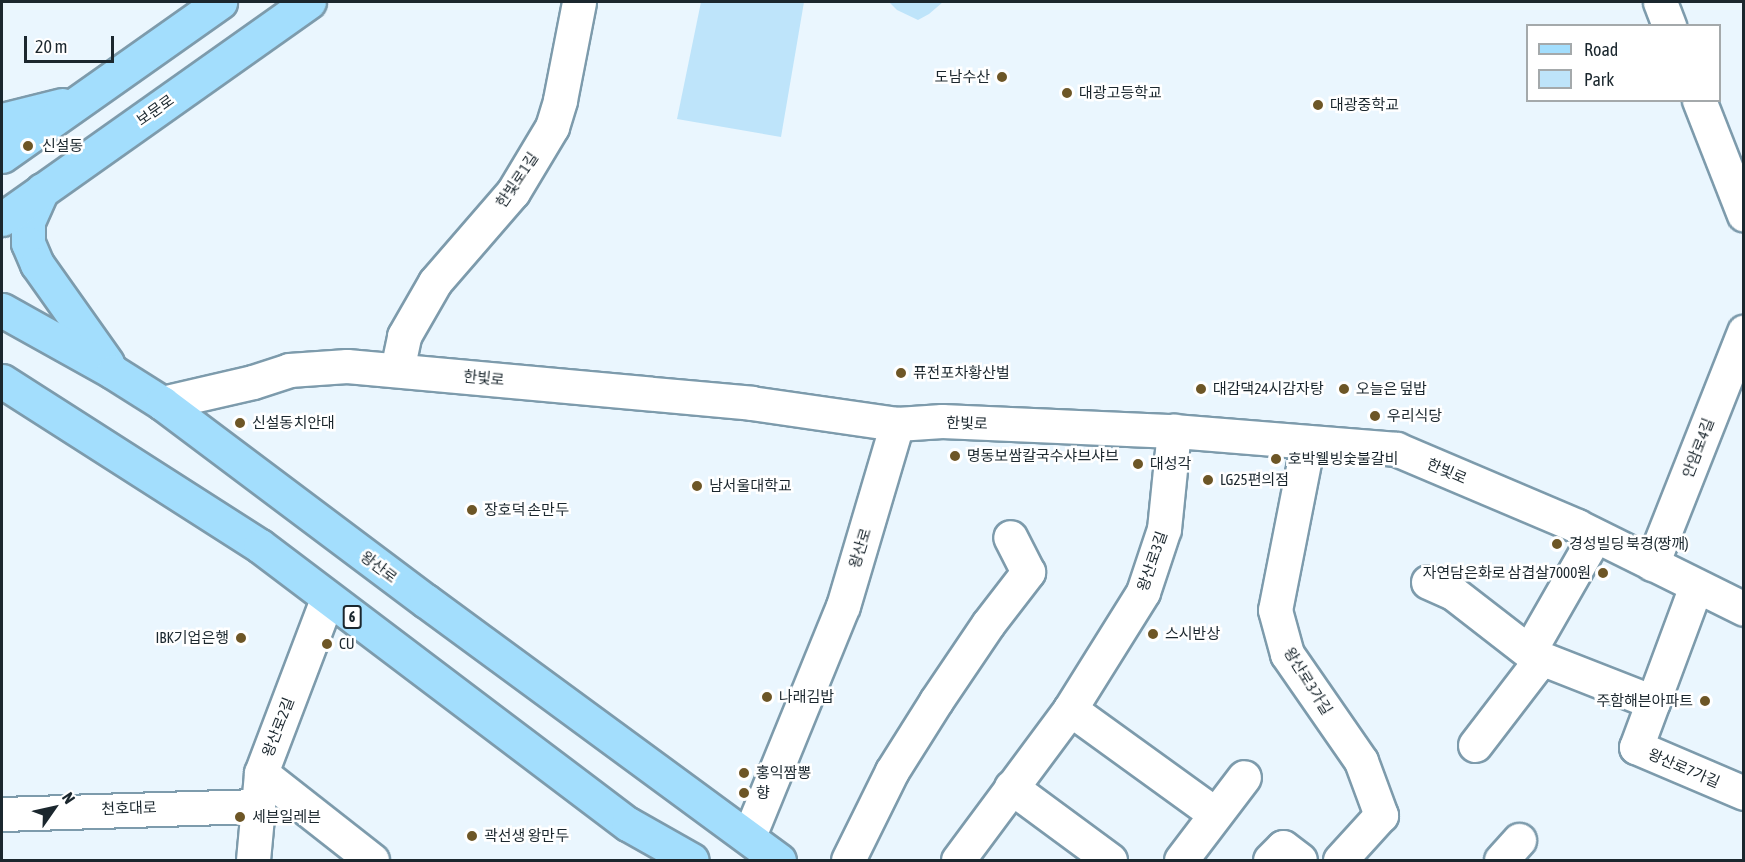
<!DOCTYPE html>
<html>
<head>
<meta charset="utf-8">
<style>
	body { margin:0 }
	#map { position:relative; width:1745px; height:862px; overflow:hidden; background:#eaf6fe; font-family:"Asap Condensed","Noto Sans KR",sans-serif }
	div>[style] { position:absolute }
	.green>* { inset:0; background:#bee4fa }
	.roads { filter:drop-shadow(2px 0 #7d9bac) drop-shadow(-2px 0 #7d9bac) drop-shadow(0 2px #7d9bac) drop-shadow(0 -2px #7d9bac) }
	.street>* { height:33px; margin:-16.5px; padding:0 16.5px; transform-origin:16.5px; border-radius:16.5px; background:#fff }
	.secondary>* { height:33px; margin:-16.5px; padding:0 16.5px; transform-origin:16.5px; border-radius:16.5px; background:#fff }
	.primary>* { height:33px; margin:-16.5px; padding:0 16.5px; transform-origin:16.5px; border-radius:16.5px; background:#a3defd }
	.dots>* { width:16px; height:16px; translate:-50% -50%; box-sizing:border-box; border:3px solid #fff; border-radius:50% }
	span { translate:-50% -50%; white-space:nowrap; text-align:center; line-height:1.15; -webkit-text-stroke:5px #fff; paint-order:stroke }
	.shield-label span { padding:2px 4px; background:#fff; border:2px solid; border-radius:4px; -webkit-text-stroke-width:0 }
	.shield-label { font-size:14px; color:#1b272e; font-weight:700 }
	.poi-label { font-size:15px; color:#1b272e }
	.right { translate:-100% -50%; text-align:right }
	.left { translate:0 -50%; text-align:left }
	.street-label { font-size:15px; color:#1b272e }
	.frame { position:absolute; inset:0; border:3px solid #1b272e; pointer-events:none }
	.legend { position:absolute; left:1526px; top:24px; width:195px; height:78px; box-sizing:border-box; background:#fff; border:2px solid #a4a9ab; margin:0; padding:8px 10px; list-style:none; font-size:18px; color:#1b272e }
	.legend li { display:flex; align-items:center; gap:12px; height:30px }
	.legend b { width:30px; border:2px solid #a4a9ab }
	.north { position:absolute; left:24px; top:778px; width:60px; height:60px; -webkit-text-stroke:4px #fff; paint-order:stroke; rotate:56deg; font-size:16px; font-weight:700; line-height:24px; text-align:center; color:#1b272e }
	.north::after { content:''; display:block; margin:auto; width:21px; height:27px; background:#1b272e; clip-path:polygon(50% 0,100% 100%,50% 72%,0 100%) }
	.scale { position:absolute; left:24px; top:36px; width:90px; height:27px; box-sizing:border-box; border:3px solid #1b272e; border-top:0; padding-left:8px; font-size:18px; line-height:21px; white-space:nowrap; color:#1b272e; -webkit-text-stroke:4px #fff; paint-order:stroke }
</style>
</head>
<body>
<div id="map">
	<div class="green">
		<div style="clip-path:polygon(701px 2px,804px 2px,781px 137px,677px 119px)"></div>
		<div style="clip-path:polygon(889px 2px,943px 2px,929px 14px,918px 20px,897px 10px)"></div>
	</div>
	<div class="roads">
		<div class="street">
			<div style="left:1660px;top:2px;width:26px;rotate:69deg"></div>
			<div style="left:1699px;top:100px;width:123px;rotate:68.6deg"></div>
			<div style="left:397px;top:370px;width:35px;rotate:-78deg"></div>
			<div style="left:404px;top:336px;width:62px;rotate:-60.1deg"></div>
			<div style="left:435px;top:282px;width:119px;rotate:-49.1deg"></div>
			<div style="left:513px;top:192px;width:76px;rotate:-59deg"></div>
			<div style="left:552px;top:127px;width:28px;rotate:-73deg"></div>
			<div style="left:560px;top:100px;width:100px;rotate:-79deg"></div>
			<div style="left:1308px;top:442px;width:171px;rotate:101.1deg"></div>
			<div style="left:1275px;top:610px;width:46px;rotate:74.7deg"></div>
			<div style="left:1287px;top:654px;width:130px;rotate:55.3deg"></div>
			<div style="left:1361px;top:761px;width:58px;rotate:69.7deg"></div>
			<div style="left:1381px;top:815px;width:61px;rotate:132.3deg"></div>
			<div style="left:1652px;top:564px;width:250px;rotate:-68.4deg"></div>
			<div style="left:1428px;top:582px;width:27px;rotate:24deg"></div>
			<div style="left:1453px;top:593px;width:101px;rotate:37.8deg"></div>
			<div style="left:1533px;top:655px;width:129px;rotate:21.4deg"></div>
			<div style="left:1696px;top:586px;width:172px;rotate:110.4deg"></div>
			<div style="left:1636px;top:747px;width:117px;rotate:23.1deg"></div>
			<div style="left:1070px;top:709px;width:179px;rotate:35.9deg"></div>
			<div style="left:1475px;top:745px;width:97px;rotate:-52.5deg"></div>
			<div style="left:1534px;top:668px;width:22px;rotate:-95deg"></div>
			<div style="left:1532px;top:646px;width:127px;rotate:-60.2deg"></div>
			<div style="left:261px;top:773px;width:141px;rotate:38.1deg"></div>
			<div style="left:1011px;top:787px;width:123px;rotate:36.4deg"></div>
			<div style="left:2px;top:814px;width:255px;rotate:-1.8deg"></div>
			<div style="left:749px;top:836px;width:248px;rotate:-67.8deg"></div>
			<div style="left:843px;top:606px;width:190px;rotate:-73.5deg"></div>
			<div style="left:253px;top:860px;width:87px;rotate:-84.7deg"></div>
			<div style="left:261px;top:773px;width:186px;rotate:-69.2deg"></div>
			<div style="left:848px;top:860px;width:99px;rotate:-63.7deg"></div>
			<div style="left:892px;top:771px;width:83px;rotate:-57.8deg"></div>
			<div style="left:936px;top:701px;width:93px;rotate:-56deg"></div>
			<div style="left:988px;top:624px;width:66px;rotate:-52.4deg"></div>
			<div style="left:1028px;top:572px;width:39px;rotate:-117deg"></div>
			<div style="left:958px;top:860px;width:188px;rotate:-53.4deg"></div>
			<div style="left:1070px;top:709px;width:138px;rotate:-58deg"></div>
			<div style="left:1143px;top:592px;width:66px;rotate:-71.6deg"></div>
			<div style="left:1164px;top:529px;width:99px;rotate:-84.2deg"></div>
			<div style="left:1181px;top:860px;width:104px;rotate:-52.8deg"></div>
			<div style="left:1270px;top:860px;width:18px;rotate:-45deg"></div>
			<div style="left:1283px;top:847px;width:21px;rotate:37deg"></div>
			<div style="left:1501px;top:860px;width:27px;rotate:-48deg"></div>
		</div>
		<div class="secondary">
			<div style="left:162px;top:403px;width:93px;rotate:-13deg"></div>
			<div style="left:253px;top:382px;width:38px;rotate:-18deg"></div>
			<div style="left:289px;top:370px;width:58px;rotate:-3.9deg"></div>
			<div style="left:347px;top:366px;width:406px;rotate:5.2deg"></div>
			<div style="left:751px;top:403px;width:148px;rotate:8.2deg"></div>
			<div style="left:897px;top:424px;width:45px;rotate:-3.8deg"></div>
			<div style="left:942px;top:421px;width:232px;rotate:2.5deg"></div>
			<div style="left:1174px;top:431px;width:223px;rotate:4.6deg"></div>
			<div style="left:1396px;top:449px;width:197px;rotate:23deg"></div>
			<div style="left:1577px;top:526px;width:186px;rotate:26.4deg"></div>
		</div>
		<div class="primary">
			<div style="left:2px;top:120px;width:62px;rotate:-14deg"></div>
			<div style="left:2px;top:156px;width:267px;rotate:-35.2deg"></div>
			<div style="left:42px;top:190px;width:35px;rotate:114deg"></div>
			<div style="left:28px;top:222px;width:21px;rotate:90deg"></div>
			<div style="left:28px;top:243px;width:23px;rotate:67deg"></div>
			<div style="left:37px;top:264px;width:121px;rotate:54.7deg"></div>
			<div style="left:2px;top:219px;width:376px;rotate:-35.3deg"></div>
			<div style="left:2px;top:310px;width:127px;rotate:29.2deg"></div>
			<div style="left:113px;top:372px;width:58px;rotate:32.3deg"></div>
			<div style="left:162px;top:403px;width:330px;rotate:36.9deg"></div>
			<div style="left:426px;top:601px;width:438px;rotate:36.3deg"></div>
			<div style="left:2px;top:381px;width:306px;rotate:32.6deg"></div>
			<div style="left:260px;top:546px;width:461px;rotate:37.1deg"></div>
			<div style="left:628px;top:824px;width:73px;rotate:29.4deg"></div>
		</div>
	</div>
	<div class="dots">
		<div style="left:1002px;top:77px;background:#6d5626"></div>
		<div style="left:1067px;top:93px;background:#6d5626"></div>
		<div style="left:1318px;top:105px;background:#6d5626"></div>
		<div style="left:28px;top:146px;background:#6d5626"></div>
		<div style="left:901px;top:373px;background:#6d5626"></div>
		<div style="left:1201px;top:389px;background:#6d5626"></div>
		<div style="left:1344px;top:389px;background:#6d5626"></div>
		<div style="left:1375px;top:416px;background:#6d5626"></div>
		<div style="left:240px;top:423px;background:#6d5626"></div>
		<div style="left:955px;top:456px;background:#6d5626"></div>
		<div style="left:1276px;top:459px;background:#6d5626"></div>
		<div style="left:1138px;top:464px;background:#6d5626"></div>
		<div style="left:1208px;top:480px;background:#6d5626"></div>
		<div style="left:697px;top:486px;background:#6d5626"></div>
		<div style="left:472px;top:510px;background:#6d5626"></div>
		<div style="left:1557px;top:544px;background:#6d5626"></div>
		<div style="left:1603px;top:573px;background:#6d5626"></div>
		<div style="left:1153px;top:634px;background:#6d5626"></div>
		<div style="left:241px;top:638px;background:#6d5626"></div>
		<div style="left:327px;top:644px;background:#6d5626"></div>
		<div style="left:767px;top:697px;background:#6d5626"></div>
		<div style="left:1705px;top:701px;background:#6d5626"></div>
		<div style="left:744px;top:773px;background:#6d5626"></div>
		<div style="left:744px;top:793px;background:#6d5626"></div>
		<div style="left:240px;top:817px;background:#6d5626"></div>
		<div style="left:472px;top:836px;background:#6d5626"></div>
	</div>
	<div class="shield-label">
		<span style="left:352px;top:617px">6</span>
	</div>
	<div class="poi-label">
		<span class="right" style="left:990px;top:77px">도남수산</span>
		<span class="left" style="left:1079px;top:93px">대광고등학교</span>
		<span class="left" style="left:1330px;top:105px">대광중학교</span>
		<span class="left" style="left:42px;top:146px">신설동</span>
		<span class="left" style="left:913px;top:373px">퓨전포차황산벌</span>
		<span class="left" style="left:1213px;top:389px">대감댁24시감자탕</span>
		<span class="left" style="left:1356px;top:389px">오늘은 덮밥</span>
		<span class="left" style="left:1387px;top:416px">우리식당</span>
		<span class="left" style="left:252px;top:423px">신설동치안대</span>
		<span class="left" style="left:967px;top:456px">명동보쌈칼국수샤브샤브</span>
		<span class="left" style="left:1288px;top:459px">호박웰빙숯불갈비</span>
		<span class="left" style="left:1150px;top:464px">대성각</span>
		<span class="left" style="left:1220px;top:480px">LG25편의점</span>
		<span class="left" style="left:709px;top:486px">남서울대학교</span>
		<span class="left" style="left:484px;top:510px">장호덕 손만두</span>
		<span class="left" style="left:1569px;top:544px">경성빌딩 북경(짱깨)</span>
		<span class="right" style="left:1591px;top:573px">자연담은화로 삼겹살7000원</span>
		<span class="left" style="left:1165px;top:634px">스시반상</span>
		<span class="right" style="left:229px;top:638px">IBK기업은행</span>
		<span class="left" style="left:339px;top:644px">CU</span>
		<span class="left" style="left:779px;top:697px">나래김밥</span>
		<span class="right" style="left:1693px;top:701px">주함해븐아파트</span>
		<span class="left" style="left:756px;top:773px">홍익짬뽕</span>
		<span class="left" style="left:756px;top:793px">향</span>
		<span class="left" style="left:252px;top:817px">세븐일레븐</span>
		<span class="left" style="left:484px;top:836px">곽선생 왕만두</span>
	</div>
	<div class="street-label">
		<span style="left:155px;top:110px;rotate:-35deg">보문로</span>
		<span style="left:517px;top:180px;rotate:-56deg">한빛로1길</span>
		<span style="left:484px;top:378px;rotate:5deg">한빛로</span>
		<span style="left:967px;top:423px;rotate:2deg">한빛로</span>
		<span style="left:1698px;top:448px;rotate:-69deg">안암로4길</span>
		<span style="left:1447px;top:471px;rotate:23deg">한빛로</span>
		<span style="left:860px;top:548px;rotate:-73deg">왕산로</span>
		<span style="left:1152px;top:561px;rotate:-71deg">왕산로3길</span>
		<span style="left:379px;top:567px;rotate:37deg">왕산로</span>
		<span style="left:1308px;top:681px;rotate:58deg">왕산로3가길</span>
		<span style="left:278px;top:727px;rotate:-69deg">왕산로2길</span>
		<span style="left:1684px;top:768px;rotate:23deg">왕산로7가길</span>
		<span style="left:129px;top:808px;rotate:-2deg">천호대로</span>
	</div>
	<div class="frame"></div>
	<ul class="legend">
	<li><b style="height:8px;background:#a3defd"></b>Road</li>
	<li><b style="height:16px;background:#bee4fa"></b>Park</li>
	</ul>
	<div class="north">N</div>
	<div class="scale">20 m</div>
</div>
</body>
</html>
